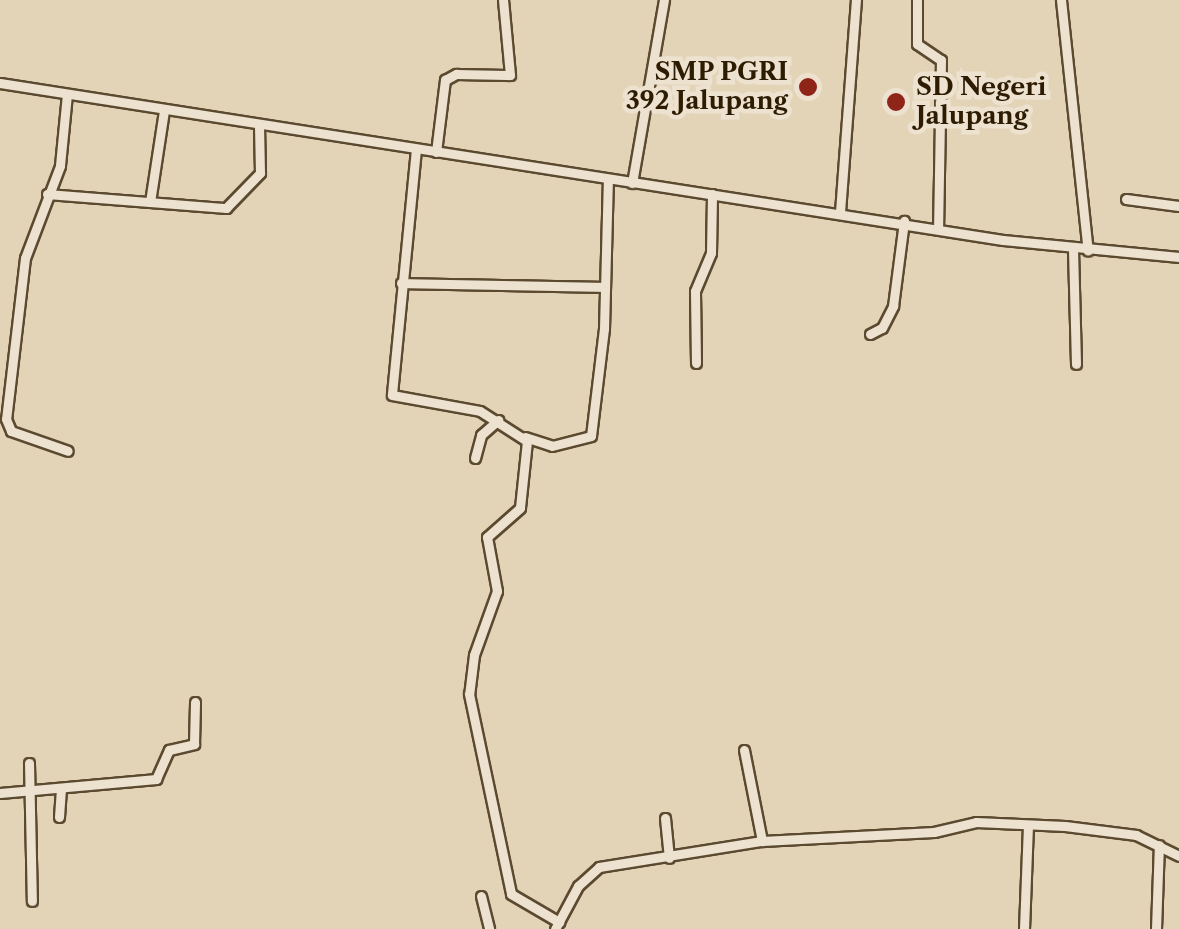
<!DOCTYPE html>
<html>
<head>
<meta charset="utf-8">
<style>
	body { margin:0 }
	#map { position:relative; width:1179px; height:929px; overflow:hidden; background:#e3d3b7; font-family:"Libre Caslon Text",serif }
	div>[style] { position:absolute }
	.roads { filter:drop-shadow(2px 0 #5b4a2f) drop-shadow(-2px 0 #5b4a2f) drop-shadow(0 2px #5b4a2f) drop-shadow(0 -2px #5b4a2f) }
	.minor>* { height:9px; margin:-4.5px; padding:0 4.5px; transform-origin:4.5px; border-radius:4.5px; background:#ede2d0 }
	.dots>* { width:28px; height:28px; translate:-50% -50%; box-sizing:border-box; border:5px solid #ede2d0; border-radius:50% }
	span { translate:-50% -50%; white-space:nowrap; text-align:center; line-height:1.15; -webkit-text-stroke:9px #ede2d0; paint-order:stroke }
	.poi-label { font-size:25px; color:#2e1c02; font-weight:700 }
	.right { translate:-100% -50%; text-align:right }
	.left { translate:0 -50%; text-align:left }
</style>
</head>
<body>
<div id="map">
	<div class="roads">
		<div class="minor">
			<div style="left:917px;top:0;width:44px;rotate:90deg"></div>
			<div style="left:917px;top:44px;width:29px;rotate:34deg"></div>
			<div style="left:941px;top:60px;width:168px;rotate:91deg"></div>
			<div style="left:1061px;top:0;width:252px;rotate:83.9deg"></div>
			<div style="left:0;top:83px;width:1015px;rotate:8.9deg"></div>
			<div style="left:1003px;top:240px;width:177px;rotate:5.5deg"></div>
			<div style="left:67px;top:94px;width:72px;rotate:95.6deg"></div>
			<div style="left:60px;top:166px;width:98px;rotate:110.8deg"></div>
			<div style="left:25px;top:258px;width:162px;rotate:96.7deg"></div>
			<div style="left:6px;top:419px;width:13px;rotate:67deg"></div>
			<div style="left:11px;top:431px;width:60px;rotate:19.3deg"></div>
			<div style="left:416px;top:149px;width:247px;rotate:95.6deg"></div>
			<div style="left:392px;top:395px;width:89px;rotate:10.3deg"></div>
			<div style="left:480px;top:411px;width:56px;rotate:32.6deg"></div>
			<div style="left:527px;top:441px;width:67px;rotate:96deg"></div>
			<div style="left:520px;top:508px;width:44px;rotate:138.7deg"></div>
			<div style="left:487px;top:537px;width:55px;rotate:79.5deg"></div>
			<div style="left:497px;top:591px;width:68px;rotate:109.8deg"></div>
			<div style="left:474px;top:655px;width:39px;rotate:97deg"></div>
			<div style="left:469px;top:694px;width:204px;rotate:78.1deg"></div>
			<div style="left:511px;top:894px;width:56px;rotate:30.3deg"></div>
			<div style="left:436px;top:152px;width:73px;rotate:-82.9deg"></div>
			<div style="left:445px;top:80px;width:13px;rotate:-29deg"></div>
			<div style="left:456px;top:74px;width:54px;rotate:1.1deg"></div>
			<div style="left:510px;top:75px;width:75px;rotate:-95.3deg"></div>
			<div style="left:632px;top:183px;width:186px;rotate:-80.1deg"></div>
			<div style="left:47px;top:194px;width:180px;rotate:4.5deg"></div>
			<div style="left:226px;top:208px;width:49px;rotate:-45.8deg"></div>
			<div style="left:260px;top:173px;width:48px;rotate:-91.2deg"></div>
			<div style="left:1126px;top:199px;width:53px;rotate:7.5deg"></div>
			<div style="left:150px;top:202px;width:93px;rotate:-81.3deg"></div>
			<div style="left:840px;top:212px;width:213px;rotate:-85.7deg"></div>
			<div style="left:1073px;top:249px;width:115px;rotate:88.5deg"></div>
			<div style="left:401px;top:283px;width:202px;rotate:1.1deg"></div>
			<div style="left:870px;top:334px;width:13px;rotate:-27deg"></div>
			<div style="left:882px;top:328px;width:25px;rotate:-63deg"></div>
			<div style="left:893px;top:306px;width:86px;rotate:-82.6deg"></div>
			<div style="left:696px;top:363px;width:72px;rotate:-90.8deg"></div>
			<div style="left:695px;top:291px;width:41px;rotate:-67.2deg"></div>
			<div style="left:711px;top:253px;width:59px;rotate:-89deg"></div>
			<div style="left:525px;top:437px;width:28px;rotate:18deg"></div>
			<div style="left:552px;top:446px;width:40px;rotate:-14.4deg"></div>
			<div style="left:591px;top:436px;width:108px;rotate:-83.1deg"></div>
			<div style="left:604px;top:329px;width:150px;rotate:-88.5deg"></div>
			<div style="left:475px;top:458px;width:24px;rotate:-75deg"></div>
			<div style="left:481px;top:435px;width:23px;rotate:-41deg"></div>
			<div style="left:744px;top:750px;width:93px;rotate:78.8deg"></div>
			<div style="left:29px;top:763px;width:138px;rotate:88.8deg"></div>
			<div style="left:0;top:793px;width:157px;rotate:-5.1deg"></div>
			<div style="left:156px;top:779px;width:32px;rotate:-66deg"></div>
			<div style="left:169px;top:750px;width:26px;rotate:-13deg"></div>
			<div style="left:194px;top:744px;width:42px;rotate:-88.6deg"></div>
			<div style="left:59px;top:817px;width:27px;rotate:-86deg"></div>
			<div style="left:665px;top:818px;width:40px;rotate:84.3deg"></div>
			<div style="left:481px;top:896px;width:34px;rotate:76deg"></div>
			<div style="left:555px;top:929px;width:49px;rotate:-61.9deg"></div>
			<div style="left:578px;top:886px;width:28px;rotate:-42deg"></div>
			<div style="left:599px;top:867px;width:165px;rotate:-9.1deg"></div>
			<div style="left:762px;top:841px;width:172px;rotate:-3deg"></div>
			<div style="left:934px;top:832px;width:43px;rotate:-13.4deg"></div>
			<div style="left:976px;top:822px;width:89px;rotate:2.6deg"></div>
			<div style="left:1065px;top:826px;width:72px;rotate:7.2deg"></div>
			<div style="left:1136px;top:835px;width:48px;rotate:26deg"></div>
			<div style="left:1024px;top:929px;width:103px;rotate:-87.8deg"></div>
			<div style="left:1156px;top:929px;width:84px;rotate:-88deg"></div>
		</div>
	</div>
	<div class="dots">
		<div style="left:808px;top:87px;background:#8f2418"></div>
		<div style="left:896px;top:102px;background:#8f2418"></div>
	</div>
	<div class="poi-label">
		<span class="right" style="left:788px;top:87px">SMP PGRI<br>392 Jalupang</span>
		<span class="left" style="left:916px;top:102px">SD Negeri<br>Jalupang</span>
	</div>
</div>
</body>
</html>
